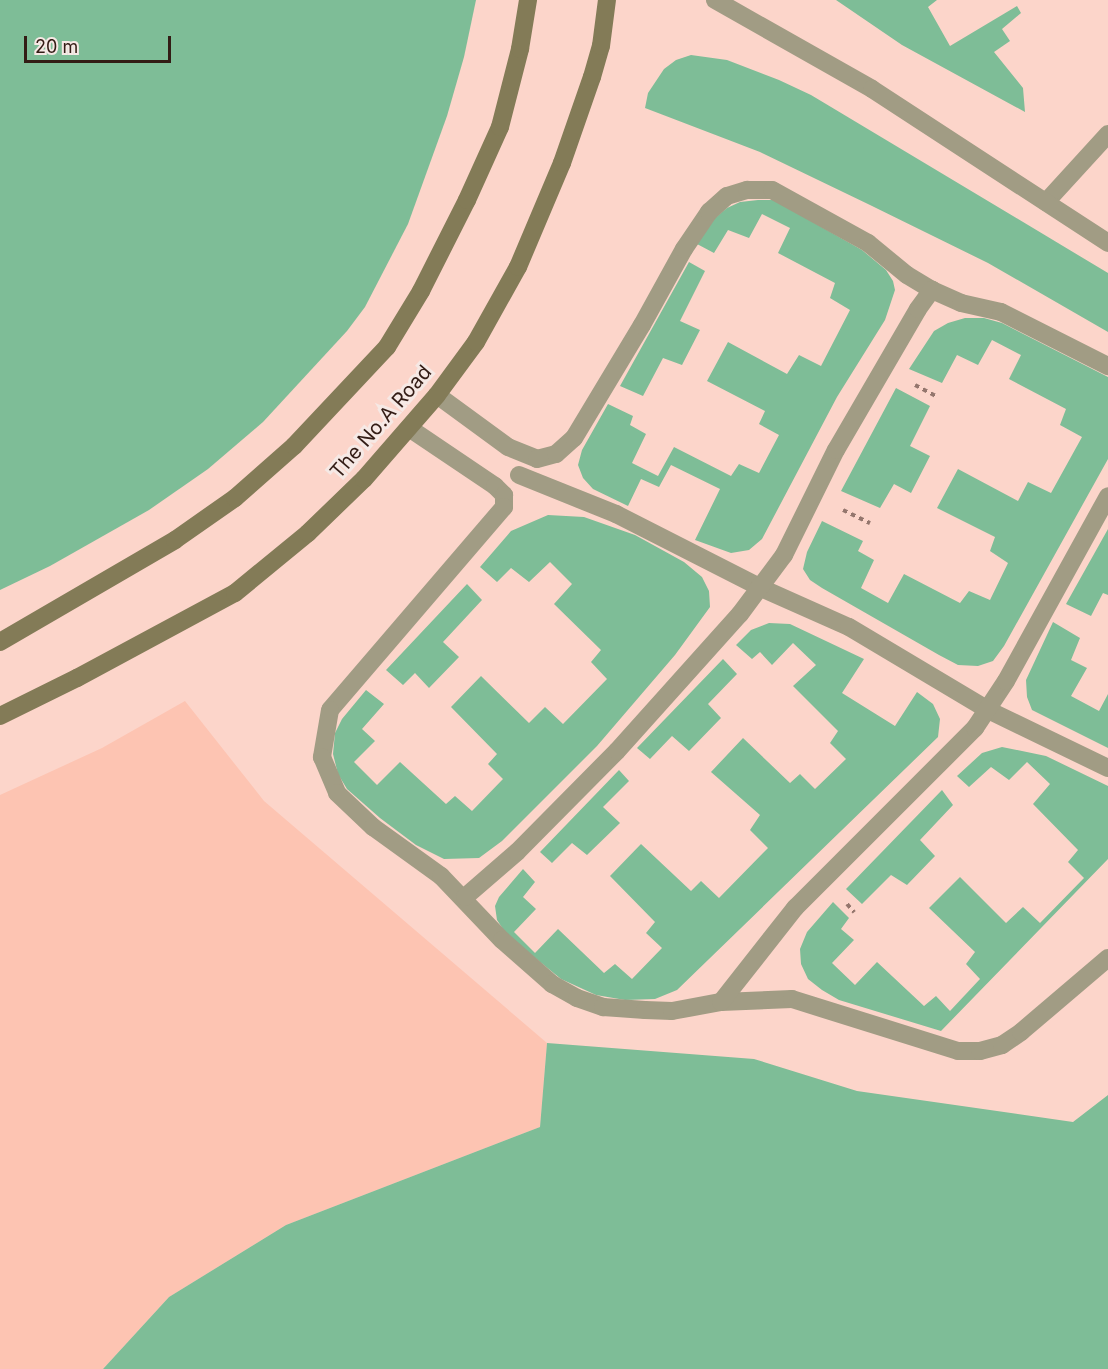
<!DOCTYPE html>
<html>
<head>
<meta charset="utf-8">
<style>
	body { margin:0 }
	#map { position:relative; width:1108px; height:1369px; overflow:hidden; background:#fcd5ca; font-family:Inter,sans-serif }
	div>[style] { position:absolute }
	.built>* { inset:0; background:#fdc4b2 }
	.green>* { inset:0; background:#7ebd97 }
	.path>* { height:4px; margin-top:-2px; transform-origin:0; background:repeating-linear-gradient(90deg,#94766d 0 4.5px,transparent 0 9px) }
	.lane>* { height:18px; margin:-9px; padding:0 9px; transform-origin:9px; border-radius:9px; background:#a19c84 }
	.street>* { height:18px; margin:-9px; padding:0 9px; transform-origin:9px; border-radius:9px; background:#a19c84 }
	.secondary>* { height:18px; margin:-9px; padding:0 9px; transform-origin:9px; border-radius:9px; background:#837b57 }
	span { translate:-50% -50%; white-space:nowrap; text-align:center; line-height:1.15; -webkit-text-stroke:6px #f6e9e5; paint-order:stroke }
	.street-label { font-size:20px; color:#331c15 }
	.scale { position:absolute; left:24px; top:36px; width:147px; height:27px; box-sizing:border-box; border:3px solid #331c15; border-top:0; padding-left:8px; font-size:18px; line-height:21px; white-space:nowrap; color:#331c15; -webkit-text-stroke:4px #f6e9e5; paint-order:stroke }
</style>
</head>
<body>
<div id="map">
	<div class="built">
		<div style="clip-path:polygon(185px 701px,264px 801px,547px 1043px,540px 1127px,286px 1225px,169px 1297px,103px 1369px,0 1369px,0 795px,102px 748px)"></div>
	</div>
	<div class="green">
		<div style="clip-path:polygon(0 0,476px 0,464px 57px,447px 116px,408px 224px,365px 307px,347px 331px,263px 422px,208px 469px,149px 510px,50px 566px,0 590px)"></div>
		<div style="clip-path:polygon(836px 0,937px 0,928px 7px,950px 46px,1017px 6px,1021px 13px,1002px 29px,1010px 41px,994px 52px,1023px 88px,1025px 112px,902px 45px)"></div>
		<div style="clip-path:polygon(691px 55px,727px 60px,779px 80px,811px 95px,1108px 273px,1108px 332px,988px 263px,870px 205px,760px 152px,645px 108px,648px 93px,664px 69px,676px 60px)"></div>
		<div style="clip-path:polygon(758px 200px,774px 200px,862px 250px,886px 270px,893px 281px,895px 290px,885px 320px,837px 397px,762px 539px,749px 550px,731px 553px,695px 540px,720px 489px,671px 465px,659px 487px,641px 479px,628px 506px,593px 489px,583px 478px,578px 465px,582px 450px,608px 404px,633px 416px,630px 425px,646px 434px,632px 463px,658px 476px,674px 447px,731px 476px,739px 464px,759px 473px,779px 435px,759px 424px,765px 411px,707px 381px,728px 342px,787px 374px,799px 355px,821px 366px,850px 310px,830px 298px,835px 283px,778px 253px,790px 228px,762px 214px,749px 238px,728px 230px,714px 253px,697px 244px,715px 218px,727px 208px,740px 202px)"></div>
		<div style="clip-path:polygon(689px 262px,705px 271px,680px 321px,700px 330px,682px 365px,663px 358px,643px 396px,620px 386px)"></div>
		<div style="clip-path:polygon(965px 318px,984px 318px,1002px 323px,1108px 377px,1108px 459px,1004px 646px,993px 661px,978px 666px,958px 665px,939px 655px,822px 588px,810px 580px,803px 569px,807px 552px,822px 521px,863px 541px,858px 551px,874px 560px,861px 588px,888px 603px,904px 574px,960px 603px,969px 591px,990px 600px,1008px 563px,990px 551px,995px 537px,937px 508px,958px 469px,1018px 501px,1028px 482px,1051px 493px,1082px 437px,1060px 425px,1066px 409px,1009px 379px,1021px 355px,992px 340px,978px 365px,957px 355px,942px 383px,909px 369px,934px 331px,948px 323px)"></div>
		<div style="clip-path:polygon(896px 388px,930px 406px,910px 446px,930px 456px,911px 493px,894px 484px,880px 508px,841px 491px)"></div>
		<div style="clip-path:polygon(548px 515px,584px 517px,635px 535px,684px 562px,702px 577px,709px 591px,710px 607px,675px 655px,597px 746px,502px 841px,479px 858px,444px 859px,416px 845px,380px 818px,347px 789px,338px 774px,333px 754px,335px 733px,342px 719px,366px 690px,384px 704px,362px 729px,375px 741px,354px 762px,377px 785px,400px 762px,446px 804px,455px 796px,472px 811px,503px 779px,488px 764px,497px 754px,451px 707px,481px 676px,529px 723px,545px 707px,563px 724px,607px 679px,591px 662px,601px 650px,554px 604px,572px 584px,550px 562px,529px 582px,511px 568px,497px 582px,480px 567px,511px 531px)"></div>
		<div style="clip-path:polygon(1108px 529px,1108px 595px,1103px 593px,1091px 616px,1066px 604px)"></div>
		<div style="clip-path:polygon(467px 584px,482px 600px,443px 642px,459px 657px,429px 688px,415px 673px,403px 685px,386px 670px)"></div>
		<div style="clip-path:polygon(1053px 622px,1080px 638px,1071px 660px,1087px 668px,1071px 696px,1099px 711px,1108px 694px,1108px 748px,1032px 710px,1027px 697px,1026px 680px)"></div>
		<div style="clip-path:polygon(769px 623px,790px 624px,864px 659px,842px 693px,895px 726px,917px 692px,933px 704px,940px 719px,938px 737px,677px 990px,655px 999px,625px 1000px,596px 995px,561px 979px,507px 935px,497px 920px,495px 906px,499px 897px,523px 869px,535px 882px,523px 897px,536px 909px,514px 932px,535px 953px,558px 929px,604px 973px,615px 964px,632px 979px,662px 948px,646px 933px,655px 922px,610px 876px,641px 844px,691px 891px,701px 881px,719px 898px,768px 848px,750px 830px,760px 815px,711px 772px,743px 738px,790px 783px,800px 774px,815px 789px,846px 759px,830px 743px,838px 731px,793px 686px,816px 665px,793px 643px,772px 665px,760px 652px,752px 659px,736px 645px,751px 630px)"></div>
		<div style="clip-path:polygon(723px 659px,737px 674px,708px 704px,721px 718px,689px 751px,672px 736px,650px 759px,637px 748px)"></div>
		<div style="clip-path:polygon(1002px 747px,1046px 756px,1108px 786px,1108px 859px,941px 1031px,839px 1000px,822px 990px,808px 979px,801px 964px,800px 949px,807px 932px,833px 902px,849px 918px,841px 929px,854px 940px,832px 963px,855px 985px,877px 962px,924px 1006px,936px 996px,950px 1011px,980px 979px,966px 964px,975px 952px,929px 908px,960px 877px,1006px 923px,1023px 907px,1040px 923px,1084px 878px,1068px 862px,1078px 850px,1033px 804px,1050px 784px,1027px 762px,1009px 780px,991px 767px,969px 787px,957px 776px,982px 753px)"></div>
		<div style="clip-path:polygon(619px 770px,629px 781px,603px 807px,620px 823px,587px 855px,572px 843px,552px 863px,540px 852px)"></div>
		<div style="clip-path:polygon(942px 790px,953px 805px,920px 840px,935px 856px,907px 885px,891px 875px,862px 904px,846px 889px)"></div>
		<div style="clip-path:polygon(547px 1043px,754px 1059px,857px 1091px,1073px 1122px,1108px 1095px,1108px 1369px,103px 1369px,169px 1297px,286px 1225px,540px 1127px)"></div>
	</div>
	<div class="path">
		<div style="left:915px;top:385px;width:24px;rotate:28deg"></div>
		<div style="left:843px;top:510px;width:30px;rotate:26deg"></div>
		<div style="left:847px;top:904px;width:11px;rotate:49deg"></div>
	</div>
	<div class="lane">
		<div style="left:1046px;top:202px;width:92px;rotate:-47.6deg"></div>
		<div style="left:437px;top:395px;width:88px;rotate:36.2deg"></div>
		<div style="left:508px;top:447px;width:31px;rotate:22deg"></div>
		<div style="left:537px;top:459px;width:20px;rotate:-15deg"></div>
		<div style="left:556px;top:454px;width:24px;rotate:-42deg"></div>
		<div style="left:574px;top:438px;width:132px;rotate:-59deg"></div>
		<div style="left:642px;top:325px;width:87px;rotate:-61.1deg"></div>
		<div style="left:684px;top:249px;width:45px;rotate:-56deg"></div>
		<div style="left:709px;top:212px;width:24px;rotate:-42deg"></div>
		<div style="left:727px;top:196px;width:21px;rotate:-17deg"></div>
		<div style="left:747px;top:190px;width:25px"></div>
		<div style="left:772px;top:190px;width:110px;rotate:28.9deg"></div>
		<div style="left:868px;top:243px;width:50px;rotate:39.4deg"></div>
		<div style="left:907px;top:275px;width:29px;rotate:31deg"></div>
		<div style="left:932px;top:290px;width:32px;rotate:24deg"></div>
		<div style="left:961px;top:303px;width:41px;rotate:12.7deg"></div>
		<div style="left:1001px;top:312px;width:120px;rotate:26.8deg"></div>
		<div style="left:409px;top:428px;width:104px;rotate:34deg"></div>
		<div style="left:495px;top:486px;width:13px;rotate:45deg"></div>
		<div style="left:504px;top:495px;width:12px;rotate:90deg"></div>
		<div style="left:504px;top:507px;width:267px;rotate:130.6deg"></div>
		<div style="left:330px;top:710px;width:48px;rotate:99.7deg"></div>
		<div style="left:322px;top:757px;width:39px;rotate:67deg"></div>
		<div style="left:337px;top:793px;width:50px;rotate:43.4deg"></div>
		<div style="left:373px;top:827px;width:84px;rotate:35.8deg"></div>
		<div style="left:441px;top:876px;width:88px;rotate:46.4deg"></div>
		<div style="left:502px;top:940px;width:67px;rotate:41.3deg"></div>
		<div style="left:552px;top:984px;width:29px;rotate:29deg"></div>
		<div style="left:577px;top:998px;width:28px;rotate:19deg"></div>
		<div style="left:603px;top:1007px;width:42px;rotate:4.1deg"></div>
		<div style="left:645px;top:1010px;width:27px;rotate:2deg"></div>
		<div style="left:672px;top:1011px;width:50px;rotate:-10.4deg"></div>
		<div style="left:721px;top:1002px;width:71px;rotate:-2.4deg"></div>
		<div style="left:792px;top:999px;width:174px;rotate:17.4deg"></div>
		<div style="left:958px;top:1051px;width:22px"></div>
		<div style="left:980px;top:1051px;width:23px;rotate:-15deg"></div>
		<div style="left:1002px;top:1045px;width:23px;rotate:-34deg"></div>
		<div style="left:1021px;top:1032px;width:114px;rotate:-40.4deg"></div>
		<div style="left:519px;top:475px;width:105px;rotate:21.9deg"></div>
		<div style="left:616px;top:514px;width:161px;rotate:27deg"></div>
		<div style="left:759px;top:587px;width:98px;rotate:24deg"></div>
		<div style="left:849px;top:627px;width:162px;rotate:30.8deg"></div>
		<div style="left:988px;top:710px;width:133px;rotate:25.8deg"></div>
		<div style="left:465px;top:897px;width:69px;rotate:-40.9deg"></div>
		<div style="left:517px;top:852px;width:142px;rotate:-45.3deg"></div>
		<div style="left:617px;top:751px;width:184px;rotate:-48.1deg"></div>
		<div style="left:740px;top:614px;width:74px;rotate:-53.3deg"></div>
		<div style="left:784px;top:555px;width:117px;rotate:-63.7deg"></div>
		<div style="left:836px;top:450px;width:163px;rotate:-59.8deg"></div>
		<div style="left:918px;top:309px;width:24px;rotate:-54deg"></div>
		<div style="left:721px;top:1002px;width:120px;rotate:-51.8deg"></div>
		<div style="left:795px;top:908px;width:255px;rotate:-45deg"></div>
		<div style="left:975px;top:728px;width:56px;rotate:-56.6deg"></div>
		<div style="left:1006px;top:681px;width:211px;rotate:-61.1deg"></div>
	</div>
	<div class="street">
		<div style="left:715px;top:0;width:180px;rotate:29.5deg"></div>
		<div style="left:872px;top:89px;width:282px;rotate:33.1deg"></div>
	</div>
	<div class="secondary">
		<div style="left:0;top:642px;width:203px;rotate:-30.2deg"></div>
		<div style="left:175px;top:540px;width:73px;rotate:-35deg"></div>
		<div style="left:235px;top:498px;width:79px;rotate:-41.4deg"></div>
		<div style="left:294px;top:446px;width:136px;rotate:-46.8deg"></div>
		<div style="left:387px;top:347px;width:66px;rotate:-58.7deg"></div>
		<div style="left:421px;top:291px;width:102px;rotate:-63.2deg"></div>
		<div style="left:467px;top:200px;width:80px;rotate:-65.7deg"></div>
		<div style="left:500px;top:127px;width:81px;rotate:-75.6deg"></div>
		<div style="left:520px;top:49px;width:50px;rotate:-80.7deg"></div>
		<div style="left:0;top:716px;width:86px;rotate:-26.3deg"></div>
		<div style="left:77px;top:678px;width:179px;rotate:-28.3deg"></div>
		<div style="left:235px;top:593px;width:94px;rotate:-39.4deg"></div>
		<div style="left:308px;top:533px;width:78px;rotate:-44deg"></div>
		<div style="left:364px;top:479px;width:111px;rotate:-49deg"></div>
		<div style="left:437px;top:395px;width:66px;rotate:-53.7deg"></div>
		<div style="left:476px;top:342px;width:86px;rotate:-60.8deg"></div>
		<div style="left:518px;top:267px;width:113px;rotate:-67.1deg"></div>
		<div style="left:562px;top:163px;width:91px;rotate:-70.8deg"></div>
		<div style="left:592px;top:77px;width:32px;rotate:-74deg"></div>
		<div style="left:601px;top:46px;width:46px;rotate:-82.6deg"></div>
	</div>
	<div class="street-label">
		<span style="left:381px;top:422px;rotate:-49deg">The No.A Road</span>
	</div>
	<div class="scale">20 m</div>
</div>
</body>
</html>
